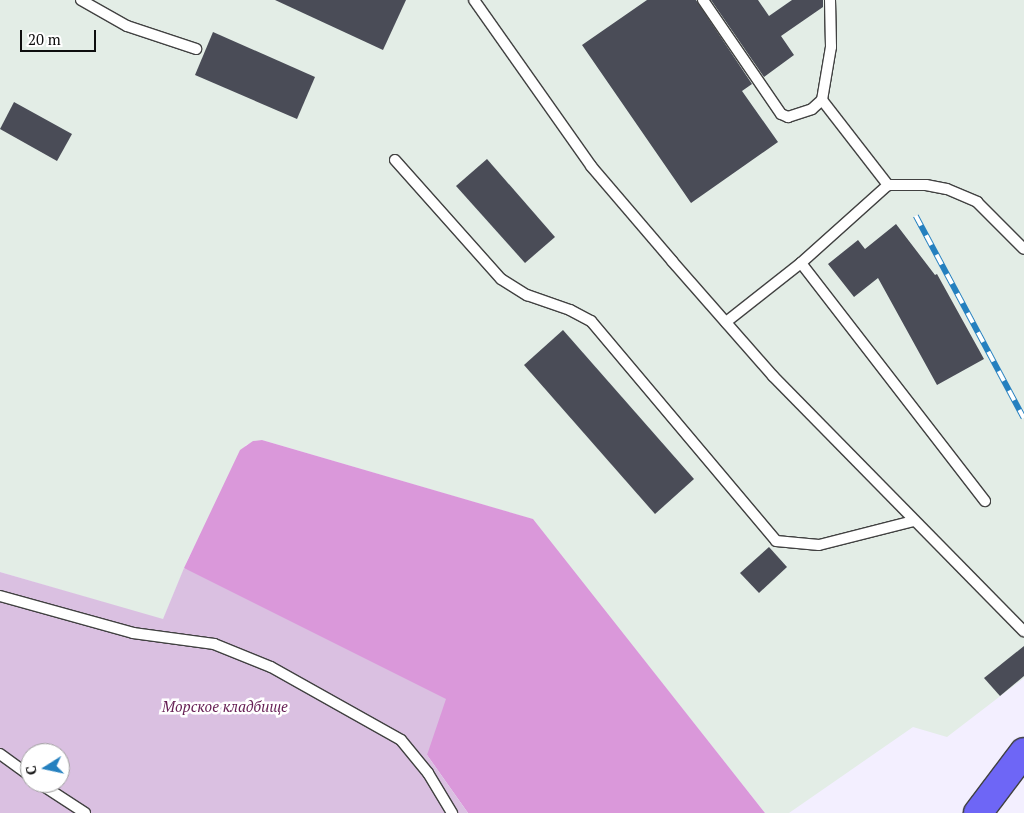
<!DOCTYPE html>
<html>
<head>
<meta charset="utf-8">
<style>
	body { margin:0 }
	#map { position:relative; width:1024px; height:813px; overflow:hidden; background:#f3efff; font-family:"PT Serif",serif }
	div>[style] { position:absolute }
	.industrial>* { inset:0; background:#e3ede6 }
	.forest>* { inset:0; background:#da98da }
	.cemetery>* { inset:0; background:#dac0e1 }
	.building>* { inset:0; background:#4a4c57 }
	.roads { filter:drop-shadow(1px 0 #414141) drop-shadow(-1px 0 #414141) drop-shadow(0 1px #414141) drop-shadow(0 -1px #414141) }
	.service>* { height:10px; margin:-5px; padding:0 5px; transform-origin:5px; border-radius:5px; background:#fff }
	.trunk>* { height:28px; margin:-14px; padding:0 14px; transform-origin:14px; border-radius:14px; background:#6e66f6 }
	.rail>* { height:5.5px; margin-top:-2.75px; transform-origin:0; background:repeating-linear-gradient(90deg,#fff 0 11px,#2580bf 0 22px); box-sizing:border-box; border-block:1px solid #2580bf }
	span { translate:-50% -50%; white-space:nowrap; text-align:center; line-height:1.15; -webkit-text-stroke:5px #fff; paint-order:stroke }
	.park-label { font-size:15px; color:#661e54; font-style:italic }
	.north { position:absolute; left:20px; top:743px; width:50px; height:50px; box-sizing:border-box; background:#fff; border:1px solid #9f9f9f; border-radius:50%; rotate:260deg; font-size:14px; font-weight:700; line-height:20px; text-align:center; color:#0e0e0e }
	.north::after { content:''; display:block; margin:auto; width:18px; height:22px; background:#2580bf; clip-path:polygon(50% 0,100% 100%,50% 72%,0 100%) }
	.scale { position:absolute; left:20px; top:30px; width:76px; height:22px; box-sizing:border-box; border:2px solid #0e0e0e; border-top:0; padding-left:6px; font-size:15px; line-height:18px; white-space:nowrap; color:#0e0e0e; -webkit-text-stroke:4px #fff; paint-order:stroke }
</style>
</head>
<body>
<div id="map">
	<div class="industrial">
		<div style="clip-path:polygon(0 0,1024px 0,1024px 678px,947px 737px,913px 727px,789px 813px,765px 813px,532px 519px,262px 440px,246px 445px,188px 559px,163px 620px,0 572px)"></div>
	</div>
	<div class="forest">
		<div style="clip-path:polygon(262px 440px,533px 519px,765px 813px,468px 813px,427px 755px,184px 568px,240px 450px,253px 441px)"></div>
	</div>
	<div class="cemetery">
		<div style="clip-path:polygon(evenodd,184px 568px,446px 699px,427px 755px,468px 813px,0 813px,0 572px,163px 619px,184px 568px,30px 753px,60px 753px,60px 783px,30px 783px,30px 753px)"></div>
	</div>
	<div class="building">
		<div style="clip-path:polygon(275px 0,406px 0,383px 50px)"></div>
		<div style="clip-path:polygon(647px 0,696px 0,752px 84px,742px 91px,778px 142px,691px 203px,582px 45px)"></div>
		<div style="clip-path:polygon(711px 0,758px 0,769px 16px,792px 0,823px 0,823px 7px,781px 36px,794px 55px,764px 77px)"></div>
		<div style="clip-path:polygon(213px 32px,315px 77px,297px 119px,195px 75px)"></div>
		<div style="clip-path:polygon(14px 102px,72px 134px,57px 161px,0 129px)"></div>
		<div style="clip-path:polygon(487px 159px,555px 237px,525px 263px,456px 186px)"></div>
		<div style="clip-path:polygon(896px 224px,935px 275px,937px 274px,984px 359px,937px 385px,878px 278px,854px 297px,828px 264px,858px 240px,865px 249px)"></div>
		<div style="clip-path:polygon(563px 330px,694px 479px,655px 514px,524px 365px)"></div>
		<div style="clip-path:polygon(769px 547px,787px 567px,759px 593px,740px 573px)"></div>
		<div style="clip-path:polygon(1024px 646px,1024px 676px,1000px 696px,984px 678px)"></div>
	</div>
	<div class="roads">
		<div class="service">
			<div style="left:81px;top:0;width:53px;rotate:29.5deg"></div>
			<div style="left:127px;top:26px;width:73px;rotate:18.4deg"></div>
			<div style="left:474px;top:0;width:203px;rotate:54.8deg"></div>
			<div style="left:591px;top:166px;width:125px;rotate:49.5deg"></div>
			<div style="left:672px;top:261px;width:153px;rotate:48.7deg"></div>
			<div style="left:773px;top:376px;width:358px;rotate:45.5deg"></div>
			<div style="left:703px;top:0;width:138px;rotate:55.6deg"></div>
			<div style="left:781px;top:114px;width:8px;rotate:23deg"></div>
			<div style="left:788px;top:117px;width:25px;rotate:-18deg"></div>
			<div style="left:812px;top:109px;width:13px;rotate:-42deg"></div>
			<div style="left:822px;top:100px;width:54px;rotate:-80.4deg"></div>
			<div style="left:831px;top:47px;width:47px;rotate:-91.2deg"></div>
			<div style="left:822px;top:100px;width:108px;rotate:52.2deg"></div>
			<div style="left:395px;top:160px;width:159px;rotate:48.3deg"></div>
			<div style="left:501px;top:279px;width:31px;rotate:32deg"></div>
			<div style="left:527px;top:295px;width:46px;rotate:19.2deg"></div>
			<div style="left:570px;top:310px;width:24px;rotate:28deg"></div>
			<div style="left:591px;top:321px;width:287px;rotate:49.9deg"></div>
			<div style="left:776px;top:541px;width:43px;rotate:5.3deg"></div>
			<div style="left:819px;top:545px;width:98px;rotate:-14.2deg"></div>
			<div style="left:801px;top:263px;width:301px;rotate:52.3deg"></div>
			<div style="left:726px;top:322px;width:95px;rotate:-38.2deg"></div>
			<div style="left:801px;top:263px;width:117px;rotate:-41.9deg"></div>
			<div style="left:888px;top:185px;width:38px"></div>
			<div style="left:926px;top:185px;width:21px;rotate:11deg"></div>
			<div style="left:947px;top:189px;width:33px;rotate:23deg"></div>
			<div style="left:977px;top:202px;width:66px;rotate:45deg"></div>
			<div style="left:0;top:596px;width:138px;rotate:15.5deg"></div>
			<div style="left:133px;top:633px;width:82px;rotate:7.7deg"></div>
			<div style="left:214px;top:644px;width:61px;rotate:22deg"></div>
			<div style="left:271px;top:667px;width:149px;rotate:29.3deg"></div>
			<div style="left:401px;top:740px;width:43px;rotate:50.7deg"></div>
			<div style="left:428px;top:773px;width:47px;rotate:59deg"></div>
			<div style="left:0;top:754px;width:37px;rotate:36deg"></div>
			<div style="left:39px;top:783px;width:55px;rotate:33.1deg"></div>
		</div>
		<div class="trunk">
			<div style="left:978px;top:813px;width:76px;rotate:-53deg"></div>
		</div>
	</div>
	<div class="rail">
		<div style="left:916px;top:216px;width:229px;rotate:61.9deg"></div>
	</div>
	<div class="park-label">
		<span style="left:225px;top:707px">Морское кладбище</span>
	</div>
	<div class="north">С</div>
	<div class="scale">20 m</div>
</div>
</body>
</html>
